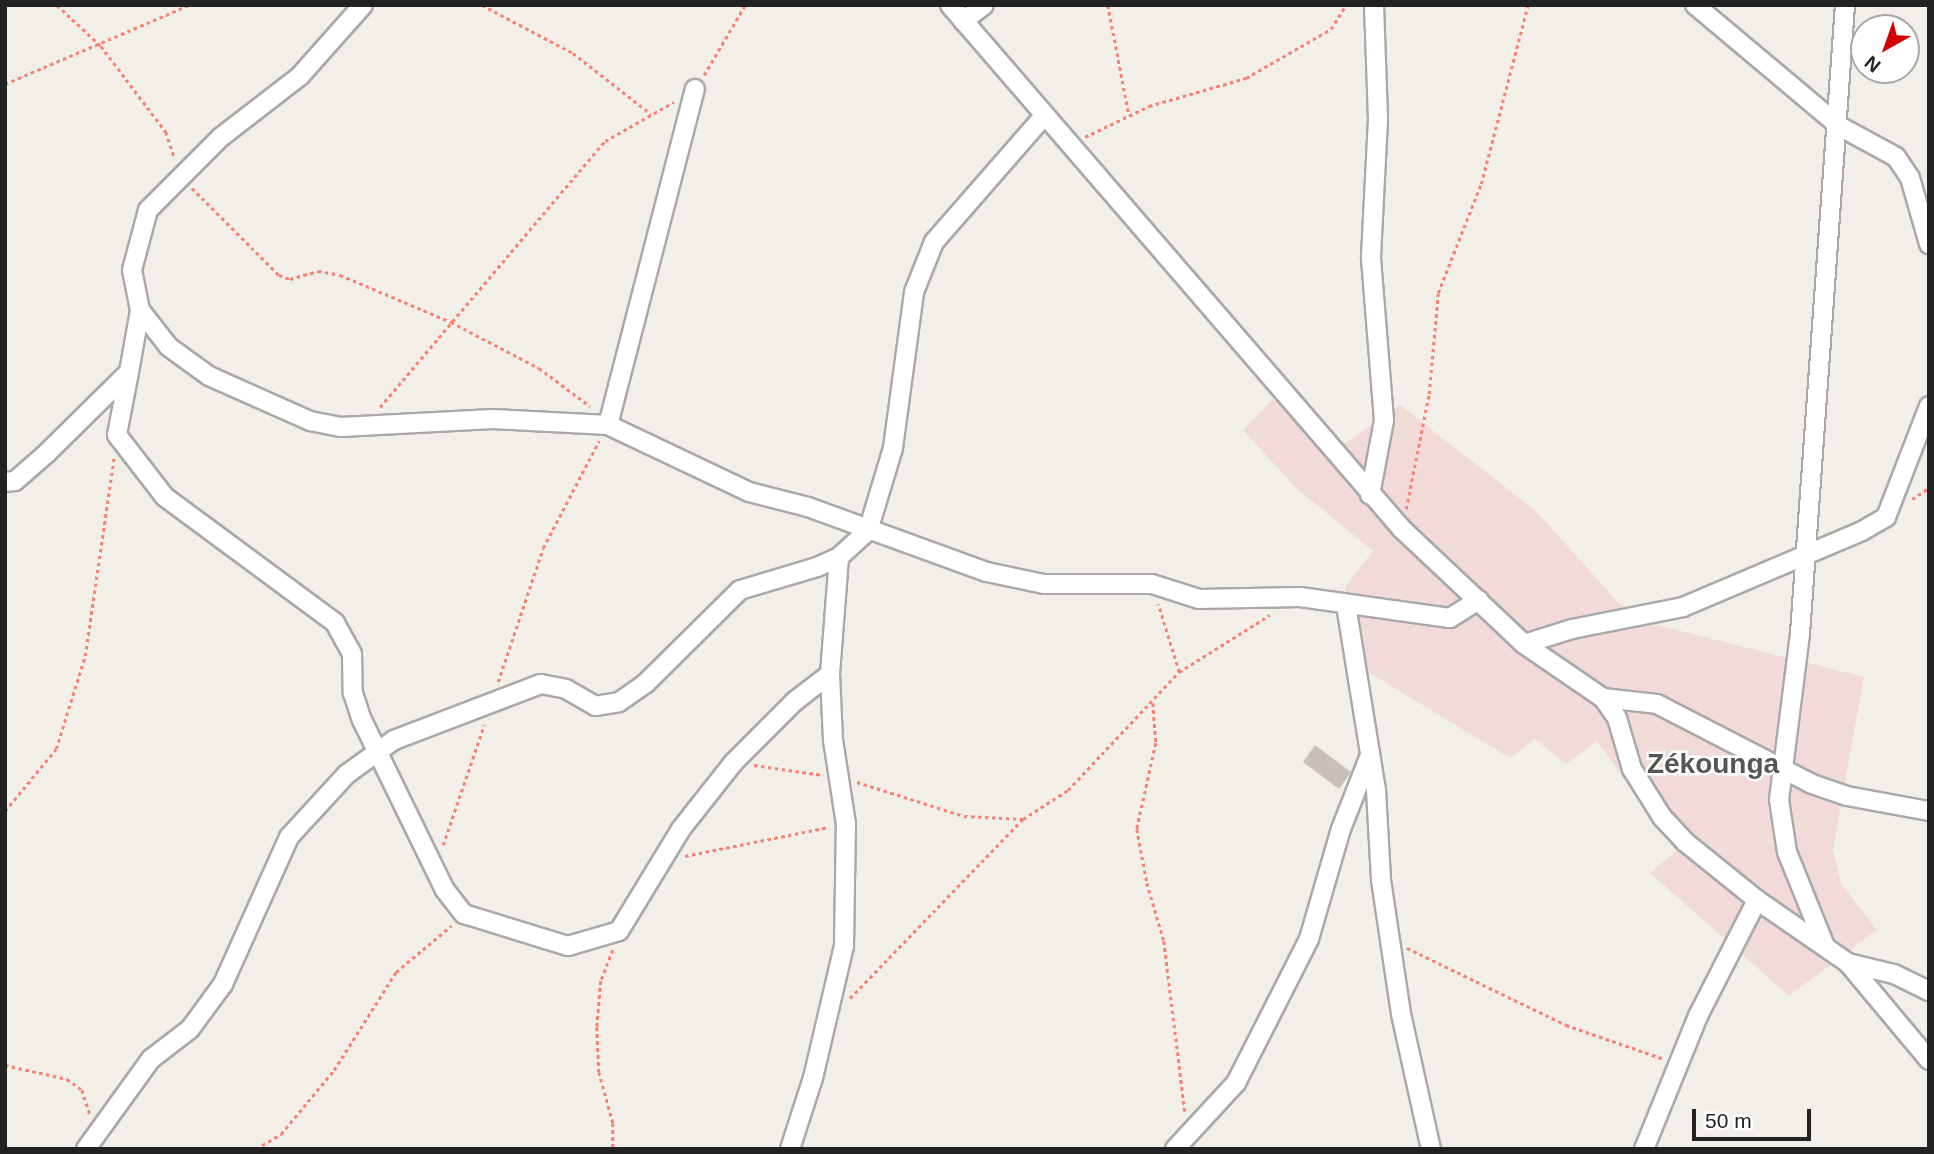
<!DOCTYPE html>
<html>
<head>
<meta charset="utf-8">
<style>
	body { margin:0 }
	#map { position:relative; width:1934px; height:1154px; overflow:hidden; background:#f2efe9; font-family:Arial,sans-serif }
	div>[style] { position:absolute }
	.commercial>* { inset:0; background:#f2dad9 }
	.building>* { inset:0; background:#c7bfb8 }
	.path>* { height:2.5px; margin-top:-1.25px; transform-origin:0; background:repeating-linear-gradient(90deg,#fa8072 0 3.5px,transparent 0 7px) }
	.roads { filter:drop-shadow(2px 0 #a9a9a9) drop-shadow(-2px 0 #a9a9a9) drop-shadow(0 2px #a9a9a9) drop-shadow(0 -2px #a9a9a9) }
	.minor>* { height:18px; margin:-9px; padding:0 9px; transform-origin:9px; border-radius:9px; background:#fff }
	span { translate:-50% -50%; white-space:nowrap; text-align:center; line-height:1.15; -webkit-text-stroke:5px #fff; paint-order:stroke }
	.quarter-label { font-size:28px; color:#555; font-weight:700 }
	.frame { position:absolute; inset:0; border:7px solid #222; pointer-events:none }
	.north { position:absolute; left:1850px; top:14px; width:70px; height:70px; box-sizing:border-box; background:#fff; border:2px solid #a7a7a7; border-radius:50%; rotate:220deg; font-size:19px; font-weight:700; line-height:28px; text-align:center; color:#222 }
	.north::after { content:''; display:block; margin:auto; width:24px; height:32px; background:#d40000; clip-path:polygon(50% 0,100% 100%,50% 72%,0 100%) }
	.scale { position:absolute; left:1692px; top:1109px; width:119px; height:32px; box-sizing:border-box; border:4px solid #222; border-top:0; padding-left:9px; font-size:21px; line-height:24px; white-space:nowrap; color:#222; -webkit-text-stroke:5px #fff; paint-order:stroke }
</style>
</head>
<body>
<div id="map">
	<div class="commercial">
		<div style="clip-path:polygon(1284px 388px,1336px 450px,1400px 405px,1536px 511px,1633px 619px,1864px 677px,1833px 849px,1841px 884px,1877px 930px,1789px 996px,1650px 873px,1676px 851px,1597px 741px,1566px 764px,1535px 739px,1510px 758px,1355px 664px,1345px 587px,1373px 551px,1296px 488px,1243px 430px)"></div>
	</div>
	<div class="building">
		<div style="clip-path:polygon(1315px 745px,1351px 772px,1339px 789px,1303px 762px)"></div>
	</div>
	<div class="path">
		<div style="left:57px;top:5px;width:60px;rotate:43deg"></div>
		<div style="left:101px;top:46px;width:108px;rotate:52.9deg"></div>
		<div style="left:166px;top:132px;width:28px;rotate:72deg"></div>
		<div style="left:482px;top:5px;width:103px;rotate:27.8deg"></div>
		<div style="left:573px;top:53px;width:99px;rotate:38deg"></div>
		<div style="left:1108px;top:5px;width:112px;rotate:79.2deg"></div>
		<div style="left:704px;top:75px;width:81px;rotate:-59.6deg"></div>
		<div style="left:5px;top:84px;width:200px;rotate:-23.2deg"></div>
		<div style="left:1085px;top:137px;width:71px;rotate:-25.8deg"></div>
		<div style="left:1149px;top:106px;width:101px;rotate:-16.1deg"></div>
		<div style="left:1246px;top:78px;width:98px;rotate:-30deg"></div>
		<div style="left:1331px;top:29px;width:28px;rotate:-58deg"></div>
		<div style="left:192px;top:188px;width:123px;rotate:45deg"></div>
		<div style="left:279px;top:275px;width:12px;rotate:20deg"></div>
		<div style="left:290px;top:279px;width:29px;rotate:-16deg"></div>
		<div style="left:318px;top:271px;width:22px;rotate:10deg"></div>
		<div style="left:340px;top:275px;width:121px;rotate:22.9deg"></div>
		<div style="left:451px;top:322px;width:99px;rotate:27.6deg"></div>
		<div style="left:539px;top:368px;width:64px;rotate:36.7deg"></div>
		<div style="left:380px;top:407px;width:348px;rotate:-49.8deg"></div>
		<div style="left:605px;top:141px;width:79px;rotate:-29.5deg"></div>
		<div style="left:1912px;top:499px;width:20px;rotate:-33deg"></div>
		<div style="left:1406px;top:509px;width:117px;rotate:-78.7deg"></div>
		<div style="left:1429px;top:394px;width:101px;rotate:-84.9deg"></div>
		<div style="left:1438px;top:293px;width:117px;rotate:-68.5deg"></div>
		<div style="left:1481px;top:184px;width:185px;rotate:-75.3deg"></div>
		<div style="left:1179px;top:672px;width:107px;rotate:-32.1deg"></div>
		<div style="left:498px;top:682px;width:141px;rotate:-71.4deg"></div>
		<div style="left:543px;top:548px;width:121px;rotate:-62.4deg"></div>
		<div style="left:1153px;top:703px;width:40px;rotate:85.7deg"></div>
		<div style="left:1156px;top:743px;width:88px;rotate:102.5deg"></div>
		<div style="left:1137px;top:829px;width:55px;rotate:79.5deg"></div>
		<div style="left:1147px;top:883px;width:60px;rotate:73.7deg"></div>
		<div style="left:1164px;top:941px;width:173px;rotate:83deg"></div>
		<div style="left:754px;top:765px;width:70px;rotate:8.2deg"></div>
		<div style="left:857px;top:782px;width:112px;rotate:17.6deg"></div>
		<div style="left:964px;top:816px;width:59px;rotate:2.9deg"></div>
		<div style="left:5px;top:811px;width:80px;rotate:-50.6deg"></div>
		<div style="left:56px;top:749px;width:97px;rotate:-72.7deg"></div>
		<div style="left:85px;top:656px;width:201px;rotate:-81.7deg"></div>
		<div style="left:443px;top:845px;width:127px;rotate:-71.1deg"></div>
		<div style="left:685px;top:856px;width:147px;rotate:-11.4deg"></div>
		<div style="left:1407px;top:948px;width:177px;rotate:25.8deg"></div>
		<div style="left:1566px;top:1025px;width:104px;rotate:19.1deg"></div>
		<div style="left:613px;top:950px;width:33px;rotate:111deg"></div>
		<div style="left:601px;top:981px;width:46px;rotate:95deg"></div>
		<div style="left:597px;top:1027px;width:45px;rotate:87.5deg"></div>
		<div style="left:599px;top:1072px;width:53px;rotate:74.6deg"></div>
		<div style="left:613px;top:1123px;width:26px;rotate:90deg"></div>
		<div style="left:850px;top:998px;width:249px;rotate:-46deg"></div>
		<div style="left:1023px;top:819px;width:54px;rotate:-32.8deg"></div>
		<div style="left:1068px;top:790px;width:162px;rotate:-46.8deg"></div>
		<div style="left:1179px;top:672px;width:71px;rotate:-107.2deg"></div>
		<div style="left:5px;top:1065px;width:64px;rotate:12.7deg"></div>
		<div style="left:67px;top:1079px;width:19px;rotate:36deg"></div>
		<div style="left:82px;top:1090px;width:26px;rotate:72deg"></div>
		<div style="left:256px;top:1149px;width:29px;rotate:-31deg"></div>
		<div style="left:281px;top:1134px;width:83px;rotate:-50.4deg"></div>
		<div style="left:334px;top:1070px;width:116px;rotate:-57.7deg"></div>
		<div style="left:396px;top:972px;width:72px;rotate:-39.9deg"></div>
	</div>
	<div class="roads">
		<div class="minor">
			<div style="left:363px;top:5px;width:95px;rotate:131.6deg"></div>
			<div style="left:300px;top:76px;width:100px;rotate:142.3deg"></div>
			<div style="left:221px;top:137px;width:103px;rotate:135deg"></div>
			<div style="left:148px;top:210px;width:62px;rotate:104.9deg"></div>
			<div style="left:132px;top:270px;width:41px;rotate:78.7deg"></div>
			<div style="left:140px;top:310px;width:47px;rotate:51.9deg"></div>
			<div style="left:169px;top:347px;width:49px;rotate:35.9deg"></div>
			<div style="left:209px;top:376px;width:111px;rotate:24deg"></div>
			<div style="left:310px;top:421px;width:32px;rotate:11deg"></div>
			<div style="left:341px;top:427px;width:152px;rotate:-3deg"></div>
			<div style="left:493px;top:419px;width:115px;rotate:3deg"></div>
			<div style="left:608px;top:425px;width:156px;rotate:25.4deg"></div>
			<div style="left:749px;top:492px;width:61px;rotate:14.3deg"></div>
			<div style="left:808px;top:507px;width:190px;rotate:20deg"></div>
			<div style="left:987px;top:572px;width:58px;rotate:11.9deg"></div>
			<div style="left:1044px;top:584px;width:108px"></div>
			<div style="left:1152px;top:584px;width:49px;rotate:17.7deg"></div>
			<div style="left:1199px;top:599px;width:101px;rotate:-1.1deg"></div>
			<div style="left:1300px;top:597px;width:151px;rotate:8deg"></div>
			<div style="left:1450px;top:618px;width:34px;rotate:-32deg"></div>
			<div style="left:950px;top:5px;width:692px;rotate:49.22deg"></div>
			<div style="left:1402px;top:529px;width:168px;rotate:43.3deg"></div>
			<div style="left:1524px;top:644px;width:96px;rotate:34.4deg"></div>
			<div style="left:1603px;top:698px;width:24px;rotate:55deg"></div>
			<div style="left:1617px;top:718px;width:53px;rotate:73.6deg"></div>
			<div style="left:1632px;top:769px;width:57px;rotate:58deg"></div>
			<div style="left:1662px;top:817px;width:33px;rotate:47deg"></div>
			<div style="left:1684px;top:841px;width:94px;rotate:38.9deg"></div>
			<div style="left:1757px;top:900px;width:111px;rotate:34.7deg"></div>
			<div style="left:1848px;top:963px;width:126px;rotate:50.1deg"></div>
			<div style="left:1695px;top:5px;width:188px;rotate:40deg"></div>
			<div style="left:1839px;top:126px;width:65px;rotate:28.5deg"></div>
			<div style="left:1896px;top:157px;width:25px;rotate:56deg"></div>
			<div style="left:1910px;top:178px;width:69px;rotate:73.9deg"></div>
			<div style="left:963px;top:21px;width:26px;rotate:-37deg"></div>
			<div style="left:129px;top:372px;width:64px;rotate:100.8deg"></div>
			<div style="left:117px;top:435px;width:78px;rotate:52.3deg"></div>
			<div style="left:165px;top:497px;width:212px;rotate:36.5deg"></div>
			<div style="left:335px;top:623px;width:35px;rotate:61deg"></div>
			<div style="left:352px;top:654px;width:39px;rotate:89deg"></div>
			<div style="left:353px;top:693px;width:28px;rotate:72deg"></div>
			<div style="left:362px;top:720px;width:189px;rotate:64deg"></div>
			<div style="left:445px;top:890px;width:31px;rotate:52deg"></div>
			<div style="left:464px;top:914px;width:109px;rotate:17.1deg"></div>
			<div style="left:568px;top:946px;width:53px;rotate:-16.4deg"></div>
			<div style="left:619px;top:931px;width:119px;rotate:-58.7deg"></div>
			<div style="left:681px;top:829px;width:85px;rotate:-51.7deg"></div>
			<div style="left:734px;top:762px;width:86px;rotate:-45deg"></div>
			<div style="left:795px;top:701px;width:44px;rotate:-37.6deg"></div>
			<div style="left:608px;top:425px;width:347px;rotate:-75.5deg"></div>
			<div style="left:5px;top:482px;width:10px;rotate:-6deg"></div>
			<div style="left:15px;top:481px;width:43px;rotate:-41.2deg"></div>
			<div style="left:47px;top:453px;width:115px;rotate:-44.6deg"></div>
			<div style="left:129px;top:372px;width:63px;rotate:-79.9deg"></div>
			<div style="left:1370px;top:495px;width:76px;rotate:-79.4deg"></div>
			<div style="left:1384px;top:420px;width:164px;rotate:-94.6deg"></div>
			<div style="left:1371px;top:257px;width:138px;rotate:-87.1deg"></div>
			<div style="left:1378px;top:119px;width:114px;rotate:-92deg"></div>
			<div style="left:1346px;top:605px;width:187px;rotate:80.8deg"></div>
			<div style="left:1376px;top:790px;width:90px;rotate:86.8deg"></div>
			<div style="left:1381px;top:880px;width:135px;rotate:81.5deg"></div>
			<div style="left:1401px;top:1014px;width:138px;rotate:77.5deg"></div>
			<div style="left:1524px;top:644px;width:50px;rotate:-17.4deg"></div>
			<div style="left:1572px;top:629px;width:113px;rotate:-11.2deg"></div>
			<div style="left:1683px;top:607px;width:194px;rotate:-23deg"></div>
			<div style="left:1862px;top:531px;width:28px;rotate:-30deg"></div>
			<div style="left:1886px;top:517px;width:119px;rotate:-68.8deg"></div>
			<div style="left:1603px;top:698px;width:54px;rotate:6.3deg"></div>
			<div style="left:1657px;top:704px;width:174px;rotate:27.3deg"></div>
			<div style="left:1812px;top:784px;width:37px;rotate:19deg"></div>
			<div style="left:1847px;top:796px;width:83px;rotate:10.4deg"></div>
			<div style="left:1825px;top:946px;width:101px;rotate:-112deg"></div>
			<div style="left:1787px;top:852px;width:53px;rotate:-98.7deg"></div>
			<div style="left:1779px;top:800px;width:167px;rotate:-82.8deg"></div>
			<div style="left:1800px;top:634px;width:631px;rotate:-85.91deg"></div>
			<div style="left:1848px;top:963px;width:47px;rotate:13.4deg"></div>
			<div style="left:1894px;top:974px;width:39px;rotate:26deg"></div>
			<div style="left:86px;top:1149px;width:111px;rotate:-54.2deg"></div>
			<div style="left:151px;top:1059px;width:49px;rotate:-37.6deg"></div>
			<div style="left:190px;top:1029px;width:56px;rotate:-53.7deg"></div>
			<div style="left:223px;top:984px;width:161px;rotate:-65.8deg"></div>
			<div style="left:289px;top:837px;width:86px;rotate:-47.4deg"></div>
			<div style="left:347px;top:774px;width:58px;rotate:-35.9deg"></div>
			<div style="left:394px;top:740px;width:157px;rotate:-20.9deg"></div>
			<div style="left:541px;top:684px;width:25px;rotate:11deg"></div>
			<div style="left:566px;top:689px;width:34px;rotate:30deg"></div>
			<div style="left:595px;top:706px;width:24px;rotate:-9deg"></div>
			<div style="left:619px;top:702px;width:33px;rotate:-35deg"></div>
			<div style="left:646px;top:683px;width:132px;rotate:-44.7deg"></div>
			<div style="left:740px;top:590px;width:80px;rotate:-16.6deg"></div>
			<div style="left:817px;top:567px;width:24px;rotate:-24deg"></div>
			<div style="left:839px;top:557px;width:39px;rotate:-42deg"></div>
			<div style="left:868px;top:531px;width:87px;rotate:-73.2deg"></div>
			<div style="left:893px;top:448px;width:157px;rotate:-82.3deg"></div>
			<div style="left:914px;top:292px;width:54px;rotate:-68.2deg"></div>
			<div style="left:934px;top:242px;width:166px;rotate:-48.9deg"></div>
			<div style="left:790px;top:1149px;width:75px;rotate:-72.1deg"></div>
			<div style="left:813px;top:1078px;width:136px;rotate:-76.8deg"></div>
			<div style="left:844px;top:946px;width:122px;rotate:-89.1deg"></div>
			<div style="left:846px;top:824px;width:85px;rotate:-98.8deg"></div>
			<div style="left:833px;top:740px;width:66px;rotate:-92.6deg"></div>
			<div style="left:830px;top:674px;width:117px;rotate:-85.6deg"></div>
			<div style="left:1175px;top:1149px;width:90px;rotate:-47.3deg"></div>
			<div style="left:1236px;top:1083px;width:161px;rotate:-63.1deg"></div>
			<div style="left:1309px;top:939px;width:115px;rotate:-73.8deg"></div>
			<div style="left:1341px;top:829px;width:79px;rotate:-68.6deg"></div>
			<div style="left:1644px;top:1149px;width:144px;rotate:-67.9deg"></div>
			<div style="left:1698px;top:1016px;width:130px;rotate:-63deg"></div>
		</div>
	</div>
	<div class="quarter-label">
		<span style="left:1713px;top:764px">Zékounga</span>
	</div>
	<div class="frame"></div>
	<div class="north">N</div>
	<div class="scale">50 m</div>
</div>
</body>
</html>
